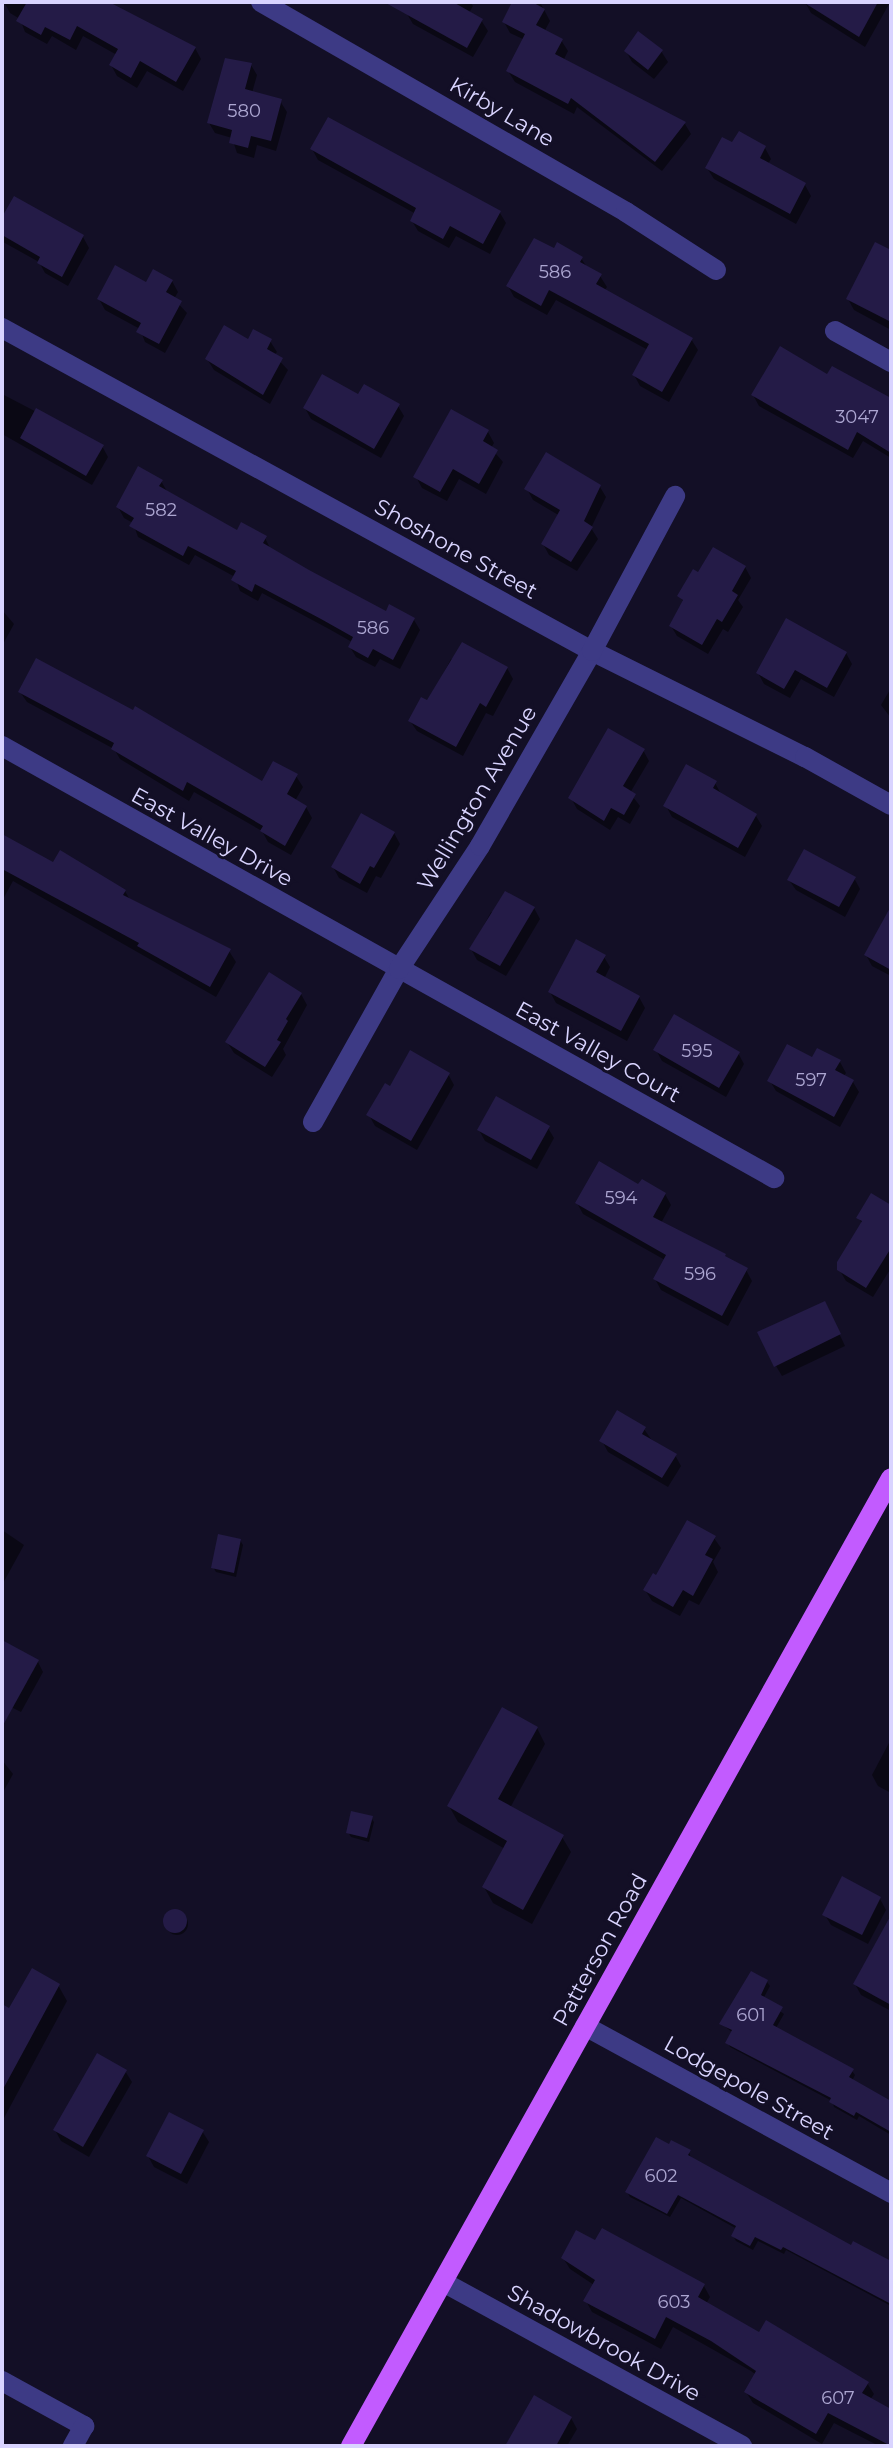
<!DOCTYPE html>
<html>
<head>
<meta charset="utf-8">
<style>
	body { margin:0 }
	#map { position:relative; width:893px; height:2448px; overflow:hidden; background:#130f26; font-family:Montserrat,sans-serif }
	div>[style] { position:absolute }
	.shadow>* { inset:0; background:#0007 }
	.round { border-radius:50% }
	.building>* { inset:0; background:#241b47 }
	.minor>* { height:20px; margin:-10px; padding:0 10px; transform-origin:10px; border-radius:10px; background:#3d3a85 }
	.major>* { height:20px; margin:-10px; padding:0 10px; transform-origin:10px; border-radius:10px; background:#c25bff }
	span { translate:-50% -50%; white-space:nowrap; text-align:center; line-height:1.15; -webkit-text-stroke:6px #130f26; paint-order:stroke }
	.number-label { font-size:18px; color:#aca6d1 }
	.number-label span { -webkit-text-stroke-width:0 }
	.street-label { font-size:22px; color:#d9d4ff }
	.frame { position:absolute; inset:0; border:4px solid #d9d4ff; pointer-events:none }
</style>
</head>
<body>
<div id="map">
	<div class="shadow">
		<div style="clip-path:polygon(4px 2px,105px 2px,195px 48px,201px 59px,183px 91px,147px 71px,137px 88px,117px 76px,111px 65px,117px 55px,83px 36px,76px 50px,52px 36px,47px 44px,25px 32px,20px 19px,10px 13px)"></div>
		<div style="clip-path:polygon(414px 2px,470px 2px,473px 6px,469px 13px,481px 20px,488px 31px,473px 57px,413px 24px,407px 14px)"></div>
		<div style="clip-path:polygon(514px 2px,541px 4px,550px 21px,544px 32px,561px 40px,568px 51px,563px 61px,685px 124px,691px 134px,662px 171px,577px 107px,574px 114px,515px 82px,508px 71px,525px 40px,510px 33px,504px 22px)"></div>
		<div style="clip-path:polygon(805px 2px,888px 2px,889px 4px,865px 47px,811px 13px)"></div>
		<div style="clip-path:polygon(626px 51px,661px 51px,668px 62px,654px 79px,632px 62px)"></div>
		<div style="clip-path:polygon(251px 65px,257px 75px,252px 93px,280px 101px,287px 112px,276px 151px,257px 145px,254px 158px,237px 153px,232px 138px,215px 133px,209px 123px)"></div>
		<div style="clip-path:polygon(733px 145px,765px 148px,771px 159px,768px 164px,805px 185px,811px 196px,796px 224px,714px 179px,707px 168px)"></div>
		<div style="clip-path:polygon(312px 149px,500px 213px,506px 223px,490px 254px,456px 236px,449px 248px,418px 231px,412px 221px,416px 214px,318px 160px)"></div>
		<div style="clip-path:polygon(2px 221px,83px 237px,89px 248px,68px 286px,45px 273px,39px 262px,3px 242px)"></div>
		<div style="clip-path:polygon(555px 251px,581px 258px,588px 269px,600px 276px,607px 287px,604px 291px,691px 339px,698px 350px,669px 402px,640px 386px,634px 375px,648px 350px,556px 300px,547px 315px,514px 297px,508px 286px)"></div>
		<div style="clip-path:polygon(891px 253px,891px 330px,854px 310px,848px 299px)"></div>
		<div style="clip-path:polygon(172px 281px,178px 292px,174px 299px,187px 313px,165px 353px,145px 342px,140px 329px,105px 310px,99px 299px)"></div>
		<div style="clip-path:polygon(270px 341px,277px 352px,274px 355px,288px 370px,270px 404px,214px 370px,207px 359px,249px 342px)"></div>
		<div style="clip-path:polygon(828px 377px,891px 400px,891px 458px,863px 441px,853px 458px,759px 406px,753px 395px)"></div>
		<div style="clip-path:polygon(2px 394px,102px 446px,108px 457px,92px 485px,2px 434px)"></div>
		<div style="clip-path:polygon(359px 397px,398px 406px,404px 416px,381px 458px,311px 419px,305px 408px)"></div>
		<div style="clip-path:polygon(488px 432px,494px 443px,491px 448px,503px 462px,486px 494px,459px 479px,447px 501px,422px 488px,416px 477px)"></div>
		<div style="clip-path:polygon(161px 481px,168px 493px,238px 532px,265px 538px,271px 550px,386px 613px,414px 620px,420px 630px,400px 669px,380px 659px,375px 667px,356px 657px,350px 647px,352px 642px,329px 629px,262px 593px,258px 601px,240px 591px,235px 577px,195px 555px,189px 565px,138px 537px,133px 523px,124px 518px,118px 507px)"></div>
		<div style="clip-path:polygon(600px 487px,606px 497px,591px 528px,598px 539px,577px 571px,549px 555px,543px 544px,560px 516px,533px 500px,527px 489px)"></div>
		<div style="clip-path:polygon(745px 567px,751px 578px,738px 600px,743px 607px,728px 632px,723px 629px,708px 654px,677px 636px,671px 626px,684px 603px,680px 596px,699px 575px)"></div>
		<div style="clip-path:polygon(2px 610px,14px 624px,2px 646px)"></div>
		<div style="clip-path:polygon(846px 653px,852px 664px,834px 697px,801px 679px,790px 698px,764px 684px,758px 673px)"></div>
		<div style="clip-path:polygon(451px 659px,507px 668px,513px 679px,493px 716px,486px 713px,463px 756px,417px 731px,410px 721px,428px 703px)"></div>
		<div style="clip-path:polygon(891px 688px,891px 718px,881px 705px)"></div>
		<div style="clip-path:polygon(20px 692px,263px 784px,296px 776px,303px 787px,295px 801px,306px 807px,312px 818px,291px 855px,268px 842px,262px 831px,194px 792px,189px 801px,120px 759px,114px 749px,27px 702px)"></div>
		<div style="clip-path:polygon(643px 750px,649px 761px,630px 793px,640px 806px,630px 824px,618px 817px,610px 830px,577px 809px,571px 798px)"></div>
		<div style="clip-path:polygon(715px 783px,721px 794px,756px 816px,762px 826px,745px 857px,672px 817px,666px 806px)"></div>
		<div style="clip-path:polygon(394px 833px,400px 844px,381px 878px,376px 876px,367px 893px,339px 878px,333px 867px)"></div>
		<div style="clip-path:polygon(2px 837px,54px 864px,125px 891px,130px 900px,229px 951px,236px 962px,216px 997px,13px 881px,2px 901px)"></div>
		<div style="clip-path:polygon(854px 878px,860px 889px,845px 917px,796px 890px,789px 880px)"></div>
		<div style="clip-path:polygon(534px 908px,540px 919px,506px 976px,477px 960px,471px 949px,491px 912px)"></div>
		<div style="clip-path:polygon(891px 910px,891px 976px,872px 966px,866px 955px)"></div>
		<div style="clip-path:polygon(604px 957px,610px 967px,604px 979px,639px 997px,645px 1008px,627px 1041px,556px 1003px,550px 992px)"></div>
		<div style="clip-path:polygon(301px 994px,307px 1005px,283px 1049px,286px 1055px,272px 1077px,234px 1053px,227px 1042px)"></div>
		<div style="clip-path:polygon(656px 1050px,738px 1053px,744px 1064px,726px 1097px,662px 1061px)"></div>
		<div style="clip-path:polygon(813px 1060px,840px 1062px,846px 1073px,843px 1077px,853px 1082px,859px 1092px,840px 1127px,776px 1091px,770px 1081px)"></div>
		<div style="clip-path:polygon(448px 1074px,454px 1085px,417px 1150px,375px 1126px,369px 1115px,390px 1088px)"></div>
		<div style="clip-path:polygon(548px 1128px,554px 1138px,537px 1169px,485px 1141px,479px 1130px)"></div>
		<div style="clip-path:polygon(639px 1187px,665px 1194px,671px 1205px,661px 1223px,746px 1270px,752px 1281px,728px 1326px,661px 1290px,655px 1279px,665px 1260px,583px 1214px,577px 1203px)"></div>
		<div style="clip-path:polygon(891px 1208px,891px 1268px,873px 1297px,846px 1281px,839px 1269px,862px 1224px,859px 1218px)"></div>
		<div style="clip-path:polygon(830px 1314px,845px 1346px,782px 1376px,776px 1366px)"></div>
		<div style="clip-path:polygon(644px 1429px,651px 1439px,675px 1455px,681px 1466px,668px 1487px,608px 1452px,602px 1441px)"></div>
		<div style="clip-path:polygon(2px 1530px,24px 1545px,2px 1585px)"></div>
		<div style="clip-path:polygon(714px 1538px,721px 1548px,713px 1562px,718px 1572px,699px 1605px,689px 1600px,680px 1616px,652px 1601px,645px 1590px,657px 1577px)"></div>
		<div style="clip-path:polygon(240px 1540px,243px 1545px,236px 1577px,216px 1572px,213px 1567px)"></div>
		<div style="clip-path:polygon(2px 1649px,38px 1662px,43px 1672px,21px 1712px,7px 1705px,2px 1715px)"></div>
		<div style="clip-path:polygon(537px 1728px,545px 1744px,510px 1808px,562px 1837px,571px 1852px,532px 1924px,493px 1903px,484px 1887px,505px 1849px,458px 1822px,449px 1806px)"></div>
		<div style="clip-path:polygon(891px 1739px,891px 1793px,878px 1786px,872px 1775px)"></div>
		<div style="clip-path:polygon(2px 1760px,13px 1774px,2px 1794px)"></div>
		<div style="clip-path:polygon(371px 1818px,374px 1822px,369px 1842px,351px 1837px,348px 1832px)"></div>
		<div style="clip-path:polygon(880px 1899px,886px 1910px,868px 1944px,831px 1925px,825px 1915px)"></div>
		<div class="round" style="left:166px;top:1913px;width:22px;height:22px"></div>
		<div style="clip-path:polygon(891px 1946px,891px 2011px,861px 1995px,855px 1984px)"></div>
		<div style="clip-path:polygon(767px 1982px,770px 1986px,763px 1999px,784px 2014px,776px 2028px,852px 2071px,855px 2075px,852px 2081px,891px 2104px,891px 2135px,859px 2116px,857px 2120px,834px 2107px,832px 2101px,730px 2047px,728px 2043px,733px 2033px,722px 2024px)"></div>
		<div style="clip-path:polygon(58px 1985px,67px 2001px,4px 2118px,2px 2007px,10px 2011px)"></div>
		<div style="clip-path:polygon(125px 2071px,132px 2082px,89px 2157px,61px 2141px,55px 2130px)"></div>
		<div style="clip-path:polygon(202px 2131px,209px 2142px,187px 2184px,154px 2167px,148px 2156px)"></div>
		<div style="clip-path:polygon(670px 2146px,689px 2152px,691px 2158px,852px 2248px,891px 2264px,891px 2306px,786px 2250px,784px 2254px,758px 2241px,753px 2250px,736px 2241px,733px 2236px,737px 2229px,681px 2198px,670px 2217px,630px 2197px,627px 2192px)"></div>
		<div style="clip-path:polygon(563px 2258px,704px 2286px,710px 2297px,706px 2304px,759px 2335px,867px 2383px,874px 2394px,870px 2400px,891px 2411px,891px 2446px,879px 2446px,834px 2423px,822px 2444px,753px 2403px,746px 2392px,756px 2375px,751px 2371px,673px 2327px,661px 2349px,592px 2312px,586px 2301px,594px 2285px,570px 2269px)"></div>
		<div style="clip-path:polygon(571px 2418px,577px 2429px,567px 2446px,508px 2446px)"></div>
	</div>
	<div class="building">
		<div style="clip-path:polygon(27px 2px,109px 2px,196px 47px,176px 82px,140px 61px,131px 78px,109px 65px,118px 49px,77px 26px,70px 40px,45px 27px,41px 35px,16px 21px)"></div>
		<div style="clip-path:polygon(384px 2px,453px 2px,483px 19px,467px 48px)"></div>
		<div style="clip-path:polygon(512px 2px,532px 2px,545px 9px,536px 25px,563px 39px,555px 54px,686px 122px,655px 162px,571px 98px,568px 104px,506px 71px,525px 34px,502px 22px)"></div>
		<div style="clip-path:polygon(803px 2px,878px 2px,859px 37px)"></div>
		<div style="clip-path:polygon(638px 31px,663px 50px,648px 70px,624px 51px)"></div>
		<div style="clip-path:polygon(225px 58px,252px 63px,245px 89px,282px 99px,271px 141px,251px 136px,248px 148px,229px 143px,232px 130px,207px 123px)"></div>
		<div style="clip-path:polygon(328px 117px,501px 211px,483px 244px,450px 226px,443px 239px,410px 221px,416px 208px,310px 149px)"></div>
		<div style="clip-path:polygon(739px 131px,766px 146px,760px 158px,806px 183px,790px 214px,705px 168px,722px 137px,732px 142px)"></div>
		<div style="clip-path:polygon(14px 196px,84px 235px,62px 277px,37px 263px,40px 257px,2px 235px,2px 217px)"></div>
		<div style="clip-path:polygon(534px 238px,554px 248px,557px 242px,583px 257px,580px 262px,602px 274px,596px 284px,693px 338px,662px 392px,632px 375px,649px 344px,549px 290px,541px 306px,506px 286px)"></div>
		<div style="clip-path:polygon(875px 242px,891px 250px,891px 322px,846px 299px)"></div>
		<div style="clip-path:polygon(115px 265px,146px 282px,153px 269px,173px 280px,166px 292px,182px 301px,159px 344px,136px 332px,141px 323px,97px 299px)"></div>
		<div style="clip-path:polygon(224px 325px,248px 339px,253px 329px,272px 339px,267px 349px,283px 358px,263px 395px,205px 359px)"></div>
		<div style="clip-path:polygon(780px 346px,827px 374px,832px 366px,891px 398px,891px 453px,857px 432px,848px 450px,751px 395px)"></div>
		<div style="clip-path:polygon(322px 374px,358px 394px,364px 384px,400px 404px,374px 449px,303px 408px)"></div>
		<div style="clip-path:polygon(36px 408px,104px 445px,86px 476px,20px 438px)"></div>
		<div style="clip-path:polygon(451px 409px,489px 430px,483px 441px,498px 450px,479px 484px,453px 469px,440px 492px,413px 477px)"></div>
		<div style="clip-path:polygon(546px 452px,601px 485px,584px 521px,593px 527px,571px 562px,541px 544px,560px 510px,524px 489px)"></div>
		<div style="clip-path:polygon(138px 466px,163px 480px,159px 486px,237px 530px,241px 522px,267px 536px,263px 543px,309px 570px,386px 611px,389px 604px,415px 618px,393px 660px,373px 649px,368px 658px,348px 647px,353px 637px,321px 619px,255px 584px,252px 592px,231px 580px,236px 571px,188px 546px,183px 556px,129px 526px,134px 518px,116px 507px)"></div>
		<div style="clip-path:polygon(713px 547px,746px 566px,732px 591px,738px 595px,722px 622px,717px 619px,702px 645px,669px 626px,683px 600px,677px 596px,693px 569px,698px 572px)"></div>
		<div style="clip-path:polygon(786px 618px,847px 652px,827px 688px,795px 670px,784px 689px,756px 673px)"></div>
		<div style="clip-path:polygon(462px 642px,508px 667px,486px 707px,480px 703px,456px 747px,408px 721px,421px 697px,427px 700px)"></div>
		<div style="clip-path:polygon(36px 658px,133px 710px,135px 706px,262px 781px,273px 761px,298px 774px,287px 794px,307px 806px,285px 846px,260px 831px,263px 826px,241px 813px,187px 782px,183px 791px,111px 749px,114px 743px,18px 692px)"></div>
		<div style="clip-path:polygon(608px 728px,645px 749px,623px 786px,636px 794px,624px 815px,611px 808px,604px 821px,568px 798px)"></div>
		<div style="clip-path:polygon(686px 764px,717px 781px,713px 788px,757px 814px,738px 848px,663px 806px)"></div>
		<div style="clip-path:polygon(361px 813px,395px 832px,374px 868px,370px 866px,360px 884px,331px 867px)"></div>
		<div style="clip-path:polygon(2px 834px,53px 862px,60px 850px,126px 890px,123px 895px,231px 949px,210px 987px,137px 946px,139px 943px,2px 869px)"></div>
		<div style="clip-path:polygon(804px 849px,856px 877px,839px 907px,787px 880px)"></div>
		<div style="clip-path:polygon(505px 891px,535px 907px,500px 966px,469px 949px)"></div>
		<div style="clip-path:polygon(891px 906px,891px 970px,864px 955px)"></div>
		<div style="clip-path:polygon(576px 939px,606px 955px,596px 972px,640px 996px,621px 1031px,548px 992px)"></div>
		<div style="clip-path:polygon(269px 972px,302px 993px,286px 1019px,288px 1021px,277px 1040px,281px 1042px,265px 1067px,225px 1042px)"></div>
		<div style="clip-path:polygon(674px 1014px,740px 1052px,719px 1088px,653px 1050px)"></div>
		<div style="clip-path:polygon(787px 1044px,812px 1057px,817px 1048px,841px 1060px,835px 1070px,854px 1080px,834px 1117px,767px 1081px)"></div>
		<div style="clip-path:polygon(410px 1050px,450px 1073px,411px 1141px,366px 1115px,385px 1083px,390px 1086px)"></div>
		<div style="clip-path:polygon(496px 1096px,550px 1126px,531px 1160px,477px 1130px)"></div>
		<div style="clip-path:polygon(599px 1161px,638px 1184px,642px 1179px,666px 1193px,653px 1217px,726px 1254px,725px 1256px,748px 1268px,722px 1316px,653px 1279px,666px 1255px,575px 1203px)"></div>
		<div style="clip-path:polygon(871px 1193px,891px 1205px,891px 1248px,866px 1288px,837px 1270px,837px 1262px,862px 1221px,856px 1218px)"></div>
		<div style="clip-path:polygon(825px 1301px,841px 1334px,774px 1367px,757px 1332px)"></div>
		<div style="clip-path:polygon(617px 1410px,646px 1427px,642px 1434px,677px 1454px,662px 1478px,599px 1441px)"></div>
		<div style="clip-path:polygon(687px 1520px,716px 1536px,705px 1555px,713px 1559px,693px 1596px,683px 1590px,673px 1607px,643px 1590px,653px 1573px,656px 1575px)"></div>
		<div style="clip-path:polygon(218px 1534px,241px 1539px,234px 1573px,211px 1568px)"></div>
		<div style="clip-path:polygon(2px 1640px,39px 1660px,2px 1727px)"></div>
		<div style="clip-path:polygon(502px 1707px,538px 1727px,498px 1799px,564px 1835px,523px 1910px,482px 1887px,507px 1841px,447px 1806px)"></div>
		<div style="clip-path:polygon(351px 1811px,373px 1816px,367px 1838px,346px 1833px)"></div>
		<div style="clip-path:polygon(842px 1876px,881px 1897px,862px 1935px,822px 1915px)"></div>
		<div class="round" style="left:163px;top:1909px;width:24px;height:24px"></div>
		<div style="clip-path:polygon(891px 1915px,891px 2005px,853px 1984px)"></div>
		<div style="clip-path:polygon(32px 1968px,60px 1984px,2px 2091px,2px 2004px,9px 2008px)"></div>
		<div style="clip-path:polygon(751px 1971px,768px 1980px,761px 1995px,783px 2007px,773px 2025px,854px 2069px,849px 2077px,891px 2101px,891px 2132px,856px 2112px,854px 2116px,829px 2102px,831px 2098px,725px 2043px,732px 2030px,719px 2024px)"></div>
		<div style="clip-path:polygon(97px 2053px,127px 2070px,83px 2147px,53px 2130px)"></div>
		<div style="clip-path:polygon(169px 2112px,204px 2130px,181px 2174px,146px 2156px)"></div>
		<div style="clip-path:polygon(656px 2137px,669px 2144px,671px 2140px,691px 2150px,688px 2155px,851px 2245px,853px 2241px,891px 2261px,891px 2304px,783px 2247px,781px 2250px,755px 2237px,750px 2246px,731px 2236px,736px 2226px,678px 2195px,667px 2214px,625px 2192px)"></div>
		<div style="clip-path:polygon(602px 2228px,705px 2284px,698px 2297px,759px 2332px,766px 2320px,869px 2382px,862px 2393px,891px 2409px,891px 2446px,828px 2413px,816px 2434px,744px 2392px,756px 2371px,711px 2341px,666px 2317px,655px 2339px,583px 2301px,595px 2280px,561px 2258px,576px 2230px,595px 2240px)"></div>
		<div style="clip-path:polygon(534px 2395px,572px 2417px,556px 2446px,505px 2446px)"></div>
	</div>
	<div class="minor">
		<div style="left:261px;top:2px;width:421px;rotate:29.9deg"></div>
		<div style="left:626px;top:212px;width:107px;rotate:32.8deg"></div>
		<div style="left:2px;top:328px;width:673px;rotate:28.7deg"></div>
		<div style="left:592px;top:651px;width:238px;rotate:26.5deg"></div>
		<div style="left:805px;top:757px;width:98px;rotate:29.2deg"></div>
		<div style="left:835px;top:331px;width:64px;rotate:29deg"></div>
		<div style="left:2px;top:746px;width:885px;rotate:29.23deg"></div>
		<div style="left:313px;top:1122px;width:176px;rotate:-60.7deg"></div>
		<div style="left:399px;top:969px;width:147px;rotate:-56.6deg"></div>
		<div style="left:480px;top:846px;width:225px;rotate:-60.1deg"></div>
		<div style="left:592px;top:651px;width:176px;rotate:-61.8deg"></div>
		<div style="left:585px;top:2026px;width:349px;rotate:28.6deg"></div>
		<div style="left:443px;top:2282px;width:341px;rotate:28.7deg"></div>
		<div style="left:2px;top:2381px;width:94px;rotate:28.8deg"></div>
		<div style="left:84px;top:2426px;width:23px;rotate:119deg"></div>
	</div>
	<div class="major">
		<div style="left:351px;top:2446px;width:1108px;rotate:-60.84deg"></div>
	</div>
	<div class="number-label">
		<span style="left:244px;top:111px">580</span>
		<span style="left:555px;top:272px">586</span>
		<span style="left:857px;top:417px">3047</span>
		<span style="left:161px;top:510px">582</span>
		<span style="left:373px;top:628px">586</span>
		<span style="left:697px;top:1051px">595</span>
		<span style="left:811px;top:1080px">597</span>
		<span style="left:621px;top:1198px">594</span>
		<span style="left:700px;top:1274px">596</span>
		<span style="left:751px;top:2015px">601</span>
		<span style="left:661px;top:2176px">602</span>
		<span style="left:674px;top:2302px">603</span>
		<span style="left:838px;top:2398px">607</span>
	</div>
	<div class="street-label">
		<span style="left:502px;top:112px;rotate:30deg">Kirby Lane</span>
		<span style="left:456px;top:549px;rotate:29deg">Shoshone Street</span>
		<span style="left:477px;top:798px;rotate:-59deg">Wellington Avenue</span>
		<span style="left:212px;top:837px;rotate:29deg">East Valley Drive</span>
		<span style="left:598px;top:1052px;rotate:29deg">East Valley Court</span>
		<span style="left:600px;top:1950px;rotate:-61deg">Patterson Road</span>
		<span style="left:749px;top:2088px;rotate:29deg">Lodgepole Street</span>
		<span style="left:604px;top:2343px;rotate:29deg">Shadowbrook Drive</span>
	</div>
	<div class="frame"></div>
</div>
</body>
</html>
